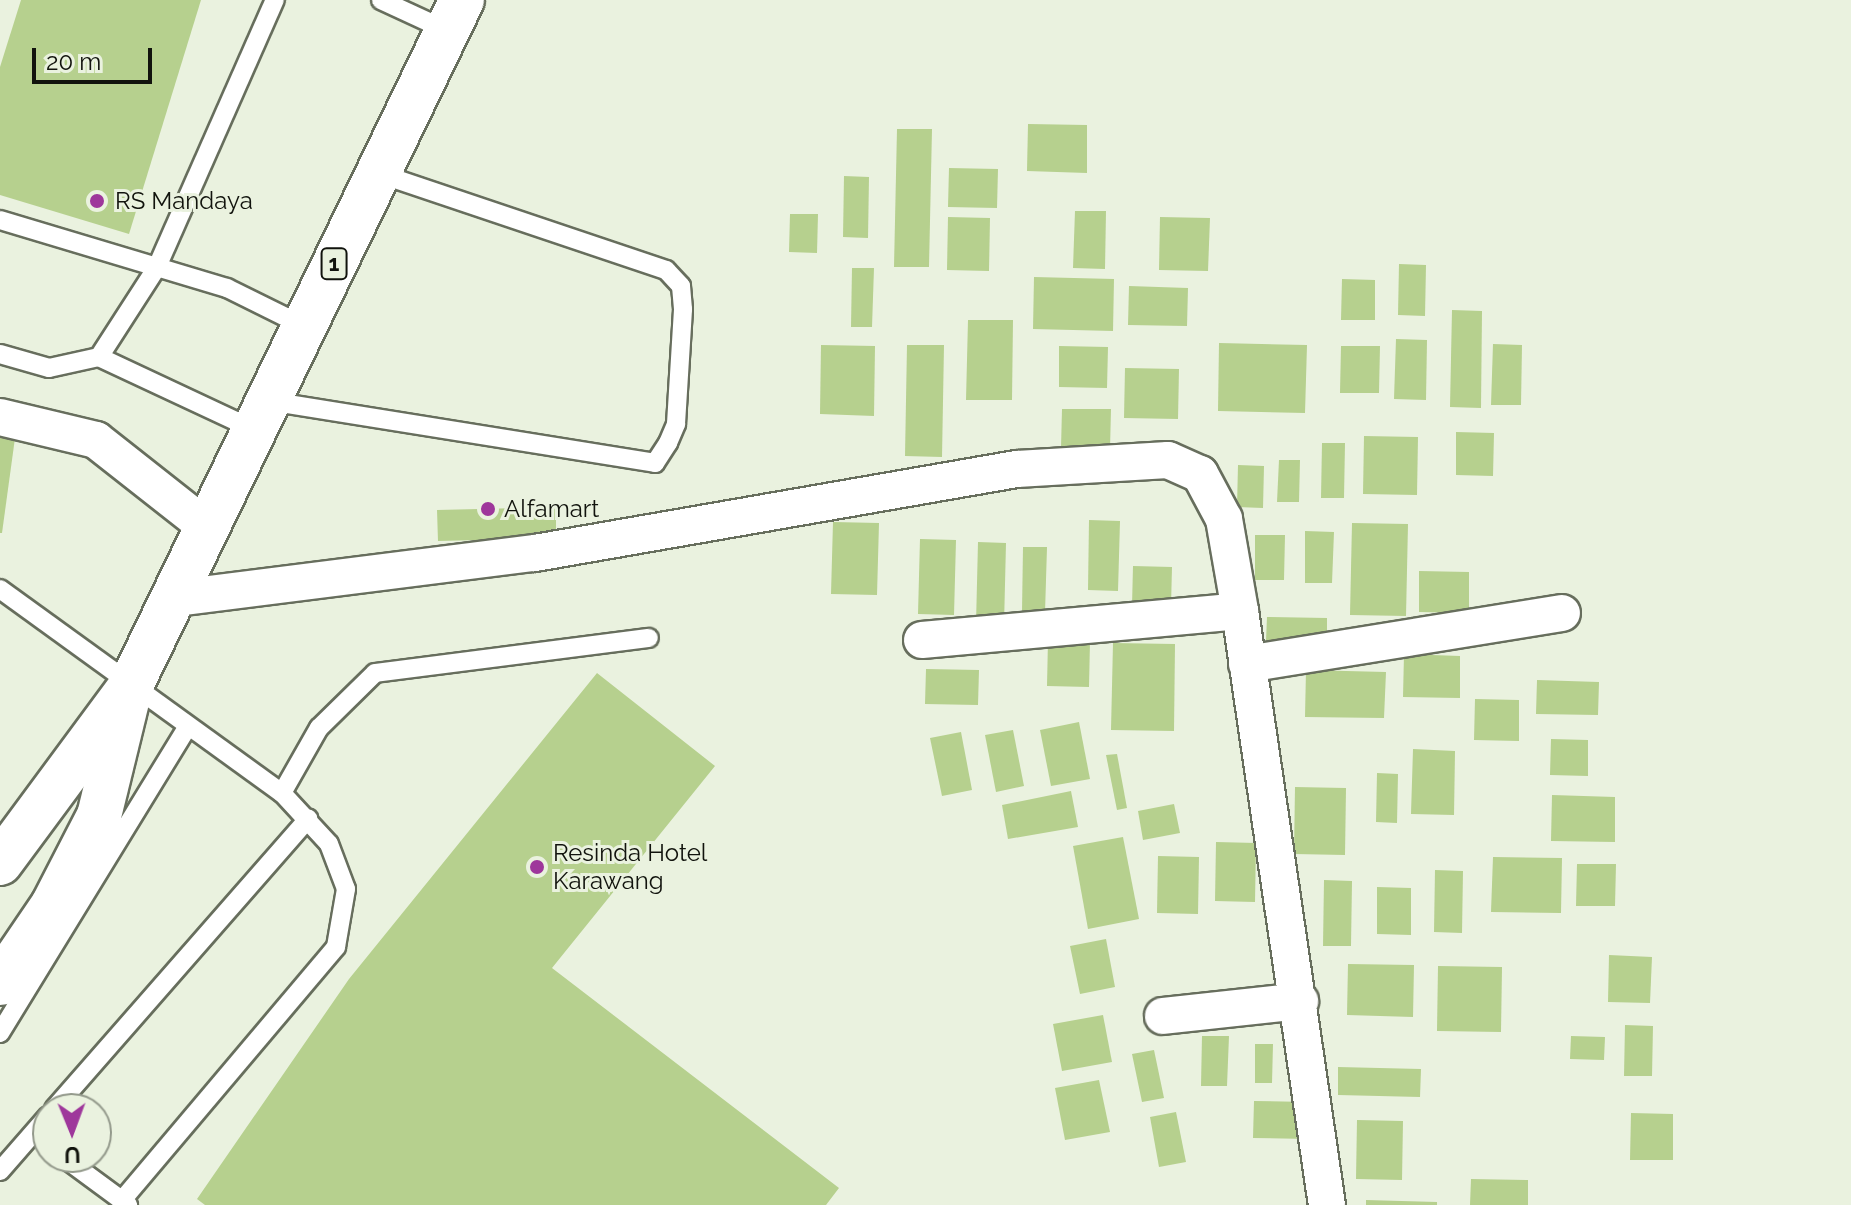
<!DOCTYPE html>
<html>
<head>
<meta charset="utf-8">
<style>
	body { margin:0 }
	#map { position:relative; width:1851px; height:1205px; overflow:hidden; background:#eaf2df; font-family:Raleway,sans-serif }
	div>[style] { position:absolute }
	.building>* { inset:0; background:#b6d08e }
	.roads { filter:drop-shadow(2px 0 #676e5d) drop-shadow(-2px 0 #676e5d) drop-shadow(0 2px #676e5d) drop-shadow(0 -2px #676e5d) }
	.service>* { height:18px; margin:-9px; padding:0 9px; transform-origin:9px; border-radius:9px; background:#fff }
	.minor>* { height:36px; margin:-18px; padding:0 18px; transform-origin:18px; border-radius:18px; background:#fff }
	.primary>* { height:44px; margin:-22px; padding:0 22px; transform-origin:22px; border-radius:22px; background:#fff }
	.dots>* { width:22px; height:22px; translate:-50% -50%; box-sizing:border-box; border:4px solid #eaf2df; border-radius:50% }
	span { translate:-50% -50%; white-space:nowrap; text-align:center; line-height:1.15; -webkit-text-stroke:6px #eaf2df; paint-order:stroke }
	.shield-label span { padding:2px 6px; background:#eaf2df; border:2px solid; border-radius:6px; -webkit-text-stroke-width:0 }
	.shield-label { font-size:22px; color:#11130d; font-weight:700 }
	.poi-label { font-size:24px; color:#11130d }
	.left { translate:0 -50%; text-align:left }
	.north { position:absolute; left:32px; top:1093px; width:80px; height:80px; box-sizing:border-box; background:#eaf2df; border:2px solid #93998b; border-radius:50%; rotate:179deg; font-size:22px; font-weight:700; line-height:32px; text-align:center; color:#11130d }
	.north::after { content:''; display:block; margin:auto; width:28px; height:36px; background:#9e379b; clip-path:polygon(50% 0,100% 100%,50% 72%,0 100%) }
	.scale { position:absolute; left:32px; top:48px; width:120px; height:36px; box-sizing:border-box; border:4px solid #11130d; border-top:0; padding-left:10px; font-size:24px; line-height:28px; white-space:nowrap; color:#11130d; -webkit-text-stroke:6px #eaf2df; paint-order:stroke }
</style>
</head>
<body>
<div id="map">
	<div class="building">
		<div style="clip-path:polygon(21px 0,201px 0,129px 234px,0 195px,0 67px)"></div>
		<div style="clip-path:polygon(1028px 124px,1087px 125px,1087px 173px,1027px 171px)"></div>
		<div style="clip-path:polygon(897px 129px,932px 129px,929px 267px,894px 267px)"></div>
		<div style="clip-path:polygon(949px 168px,998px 169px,997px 208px,948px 207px)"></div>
		<div style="clip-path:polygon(844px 176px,869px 177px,868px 238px,843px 237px)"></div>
		<div style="clip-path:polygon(1075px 211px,1106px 211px,1105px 269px,1073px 268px)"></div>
		<div style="clip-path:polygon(790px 214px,818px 214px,817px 253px,789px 252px)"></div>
		<div style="clip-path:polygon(948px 217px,990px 218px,989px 271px,947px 270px)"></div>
		<div style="clip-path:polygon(1160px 217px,1210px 218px,1208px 271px,1159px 270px)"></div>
		<div style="clip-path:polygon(1399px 264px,1426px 265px,1425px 316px,1398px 315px)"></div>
		<div style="clip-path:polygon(852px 268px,874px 268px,872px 327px,851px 327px)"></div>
		<div style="clip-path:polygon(1034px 277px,1114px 279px,1113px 331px,1033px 329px)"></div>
		<div style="clip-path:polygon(1342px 279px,1375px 280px,1375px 320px,1341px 320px)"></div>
		<div style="clip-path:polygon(1129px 286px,1188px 288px,1187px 326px,1128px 325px)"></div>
		<div style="clip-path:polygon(1452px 310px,1482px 311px,1481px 408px,1450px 407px)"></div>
		<div style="clip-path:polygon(968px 320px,1013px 320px,1012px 400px,966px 400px)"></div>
		<div style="clip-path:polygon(1396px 339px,1427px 340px,1426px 400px,1394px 399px)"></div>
		<div style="clip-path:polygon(1219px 343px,1307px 345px,1305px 413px,1218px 411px)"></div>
		<div style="clip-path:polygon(1493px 344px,1522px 345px,1521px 405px,1491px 405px)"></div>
		<div style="clip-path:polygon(821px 345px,875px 346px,874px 416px,820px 414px)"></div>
		<div style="clip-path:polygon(907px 345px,944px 345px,942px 457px,905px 456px)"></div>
		<div style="clip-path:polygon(1059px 346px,1108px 347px,1107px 388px,1059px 387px)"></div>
		<div style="clip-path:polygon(1341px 346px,1380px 346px,1379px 393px,1340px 393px)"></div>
		<div style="clip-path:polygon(1125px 368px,1179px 369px,1178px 419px,1124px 418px)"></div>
		<div style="clip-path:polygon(1062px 409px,1111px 409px,1110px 449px,1061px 448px)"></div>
		<div style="clip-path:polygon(1456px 432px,1494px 433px,1493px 476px,1456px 475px)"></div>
		<div style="clip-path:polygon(0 436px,15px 438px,2px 533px,0 533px)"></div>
		<div style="clip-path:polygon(1364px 436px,1418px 437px,1417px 495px,1363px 494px)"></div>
		<div style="clip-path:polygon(1322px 443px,1345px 443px,1344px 498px,1321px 498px)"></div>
		<div style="clip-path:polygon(1279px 460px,1300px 460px,1299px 502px,1277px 502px)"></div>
		<div style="clip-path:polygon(1238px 465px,1264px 466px,1263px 508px,1237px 507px)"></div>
		<div style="clip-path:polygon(556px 507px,556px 538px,438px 541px,437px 510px)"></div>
		<div style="clip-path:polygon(1089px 520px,1120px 521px,1118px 591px,1088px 590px)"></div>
		<div style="clip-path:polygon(833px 522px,879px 523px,877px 595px,831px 594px)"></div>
		<div style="clip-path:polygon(1352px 523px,1408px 524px,1406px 616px,1350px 615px)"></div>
		<div style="clip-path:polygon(1305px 531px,1334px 532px,1332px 583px,1305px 583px)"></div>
		<div style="clip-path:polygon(1255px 535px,1285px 535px,1284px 580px,1255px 580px)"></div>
		<div style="clip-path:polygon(920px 539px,956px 540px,954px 615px,918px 614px)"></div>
		<div style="clip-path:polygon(978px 542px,1006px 543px,1004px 625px,976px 624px)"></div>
		<div style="clip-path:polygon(1023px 547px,1047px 547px,1045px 613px,1022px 612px)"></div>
		<div style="clip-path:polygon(1133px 566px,1172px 567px,1171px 606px,1132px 606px)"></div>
		<div style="clip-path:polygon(1419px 571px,1469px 572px,1469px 613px,1419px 612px)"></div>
		<div style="clip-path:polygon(1267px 617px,1327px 618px,1327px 642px,1266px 641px)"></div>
		<div style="clip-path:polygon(1048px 640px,1090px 641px,1089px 687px,1047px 686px)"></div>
		<div style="clip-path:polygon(1113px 643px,1175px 644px,1174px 731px,1111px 730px)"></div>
		<div style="clip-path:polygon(1404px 654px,1460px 656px,1460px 698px,1403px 697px)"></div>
		<div style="clip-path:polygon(926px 669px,979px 670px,978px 705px,925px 704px)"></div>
		<div style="clip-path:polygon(1306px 670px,1386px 672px,1384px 718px,1305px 717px)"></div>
		<div style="clip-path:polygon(597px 673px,715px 766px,552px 968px,839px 1188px,826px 1205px,205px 1205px,197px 1199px,349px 979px)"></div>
		<div style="clip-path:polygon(1537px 680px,1599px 682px,1598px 715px,1536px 714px)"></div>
		<div style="clip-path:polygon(1475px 699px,1519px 700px,1519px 741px,1474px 740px)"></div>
		<div style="clip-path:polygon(1079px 722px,1090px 779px,1051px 786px,1040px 730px)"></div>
		<div style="clip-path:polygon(1013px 730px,1024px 786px,996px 792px,985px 735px)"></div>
		<div style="clip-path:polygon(961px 732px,972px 790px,942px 796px,930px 738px)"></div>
		<div style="clip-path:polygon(1551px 739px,1588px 740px,1588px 776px,1550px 775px)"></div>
		<div style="clip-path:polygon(1413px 749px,1455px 751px,1454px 815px,1411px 814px)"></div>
		<div style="clip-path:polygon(1117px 754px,1127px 808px,1117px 810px,1106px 755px)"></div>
		<div style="clip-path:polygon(1377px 773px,1398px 774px,1397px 823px,1376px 822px)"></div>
		<div style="clip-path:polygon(1295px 787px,1346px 788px,1345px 855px,1294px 854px)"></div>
		<div style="clip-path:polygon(1071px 791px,1078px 827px,1008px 839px,1002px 805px)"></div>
		<div style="clip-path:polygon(1552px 795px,1615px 797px,1615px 842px,1551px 841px)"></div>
		<div style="clip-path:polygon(1174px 804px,1180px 833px,1143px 840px,1138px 811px)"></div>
		<div style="clip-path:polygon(1123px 837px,1139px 919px,1088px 929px,1073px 846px)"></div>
		<div style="clip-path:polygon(1216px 842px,1256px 843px,1255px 902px,1215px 901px)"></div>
		<div style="clip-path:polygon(1158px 856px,1199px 857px,1198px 914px,1157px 913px)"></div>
		<div style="clip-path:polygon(1493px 857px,1562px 858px,1561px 913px,1491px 912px)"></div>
		<div style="clip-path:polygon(1577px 864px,1616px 864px,1615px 906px,1576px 906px)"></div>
		<div style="clip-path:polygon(1435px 870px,1463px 871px,1462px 933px,1434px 932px)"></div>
		<div style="clip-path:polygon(1324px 880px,1352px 881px,1351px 946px,1323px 946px)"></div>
		<div style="clip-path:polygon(1377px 887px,1411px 888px,1411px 935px,1377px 934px)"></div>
		<div style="clip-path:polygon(1106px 939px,1115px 987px,1080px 994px,1070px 946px)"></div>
		<div style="clip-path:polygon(1609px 955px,1652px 957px,1650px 1003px,1608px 1002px)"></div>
		<div style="clip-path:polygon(1348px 964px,1414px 965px,1413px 1017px,1347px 1015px)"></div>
		<div style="clip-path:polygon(1438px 966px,1502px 967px,1501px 1032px,1437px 1031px)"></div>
		<div style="clip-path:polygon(1103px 1015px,1112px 1062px,1062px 1071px,1053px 1024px)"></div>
		<div style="clip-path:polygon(1625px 1025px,1653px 1026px,1652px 1076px,1624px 1076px)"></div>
		<div style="clip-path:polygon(1202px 1036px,1229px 1036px,1227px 1086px,1201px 1086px)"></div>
		<div style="clip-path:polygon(1571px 1036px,1605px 1037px,1604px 1060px,1570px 1059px)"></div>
		<div style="clip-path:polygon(1255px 1044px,1273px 1044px,1272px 1083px,1255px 1083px)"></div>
		<div style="clip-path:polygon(1154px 1050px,1164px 1098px,1142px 1102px,1132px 1054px)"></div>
		<div style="clip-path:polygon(1338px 1067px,1421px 1069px,1420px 1097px,1338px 1095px)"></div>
		<div style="clip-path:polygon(1099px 1080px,1110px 1132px,1065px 1140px,1055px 1088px)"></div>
		<div style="clip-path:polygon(1254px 1101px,1309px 1102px,1308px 1139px,1253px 1138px)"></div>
		<div style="clip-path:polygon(1176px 1112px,1186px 1162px,1159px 1167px,1150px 1117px)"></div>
		<div style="clip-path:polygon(1631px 1113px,1673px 1114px,1673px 1160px,1630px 1160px)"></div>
		<div style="clip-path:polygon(1357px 1120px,1403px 1121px,1402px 1180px,1356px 1179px)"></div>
		<div style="clip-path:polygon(1471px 1179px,1528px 1180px,1528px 1205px,1470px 1205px)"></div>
		<div style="clip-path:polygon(1366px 1200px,1437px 1202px,1437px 1205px,1366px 1205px)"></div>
	</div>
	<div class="roads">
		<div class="service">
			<div style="left:381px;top:0;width:72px;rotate:24.8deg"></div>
			<div style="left:0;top:220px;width:237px;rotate:16.7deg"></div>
			<div style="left:227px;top:288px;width:86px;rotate:26.3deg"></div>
			<div style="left:0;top:354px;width:51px;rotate:15.9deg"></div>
			<div style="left:49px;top:368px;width:51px;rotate:-12.4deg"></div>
			<div style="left:99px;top:357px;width:107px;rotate:-57.2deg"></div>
			<div style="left:157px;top:267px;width:292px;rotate:-66.2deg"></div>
			<div style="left:99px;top:357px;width:172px;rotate:25.1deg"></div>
			<div style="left:269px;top:401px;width:391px;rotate:9.1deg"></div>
			<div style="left:655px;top:463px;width:24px;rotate:-57deg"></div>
			<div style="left:668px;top:443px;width:21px;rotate:-67deg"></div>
			<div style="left:676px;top:424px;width:115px;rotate:-86.5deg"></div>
			<div style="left:683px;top:309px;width:23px;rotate:-95deg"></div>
			<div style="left:681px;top:286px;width:22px;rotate:-133deg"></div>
			<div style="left:666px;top:270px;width:305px;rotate:-161.4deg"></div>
			<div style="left:0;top:589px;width:348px;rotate:35.9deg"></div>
			<div style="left:282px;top:793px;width:69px;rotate:47.3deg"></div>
			<div style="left:329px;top:844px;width:48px;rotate:69.3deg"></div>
			<div style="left:346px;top:889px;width:59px;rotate:99.8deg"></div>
			<div style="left:336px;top:947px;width:333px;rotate:130.2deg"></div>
			<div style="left:282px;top:793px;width:75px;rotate:-60.4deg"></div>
			<div style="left:319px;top:728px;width:78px;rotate:-44.5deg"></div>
			<div style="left:375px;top:673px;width:276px;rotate:-7.3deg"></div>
			<div style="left:0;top:1033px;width:360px;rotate:-58.5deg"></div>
			<div style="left:54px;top:1109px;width:386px;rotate:-48.8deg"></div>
			<div style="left:63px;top:1157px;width:81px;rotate:36.4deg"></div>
			<div style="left:0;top:1171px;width:73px;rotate:-48.9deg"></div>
		</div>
		<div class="minor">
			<div style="left:0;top:417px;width:99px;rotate:13.5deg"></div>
			<div style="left:96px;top:440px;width:144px;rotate:38.2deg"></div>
			<div style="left:177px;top:598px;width:361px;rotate:-7.2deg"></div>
			<div style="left:535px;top:553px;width:489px;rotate:-9.9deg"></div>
			<div style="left:1017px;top:469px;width:151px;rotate:-3.4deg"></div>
			<div style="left:1168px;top:460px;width:35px;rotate:24deg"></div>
			<div style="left:1200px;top:474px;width:51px;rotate:61.9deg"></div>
			<div style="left:1224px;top:519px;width:93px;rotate:80.1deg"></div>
			<div style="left:1240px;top:611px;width:600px;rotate:81.67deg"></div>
			<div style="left:922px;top:640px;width:319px;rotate:-5.2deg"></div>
			<div style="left:1247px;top:664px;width:319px;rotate:-9.2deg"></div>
			<div style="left:1163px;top:1016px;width:138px;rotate:-6.2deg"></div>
		</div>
		<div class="primary">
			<div style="left:0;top:863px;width:219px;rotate:-53.5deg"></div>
			<div style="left:130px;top:687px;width:763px;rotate:-64.21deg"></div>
			<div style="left:0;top:983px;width:94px;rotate:-55.8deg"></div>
			<div style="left:53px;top:905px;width:100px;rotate:-62.7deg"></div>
			<div style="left:99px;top:816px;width:118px;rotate:-76.3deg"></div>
		</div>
	</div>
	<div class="dots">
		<div style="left:97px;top:201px;background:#9e379b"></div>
		<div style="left:488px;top:509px;background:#9e379b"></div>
		<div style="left:537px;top:867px;background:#9e379b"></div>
	</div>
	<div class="shield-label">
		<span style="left:334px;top:264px">1</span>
	</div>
	<div class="poi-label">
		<span class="left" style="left:115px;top:201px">RS Mandaya</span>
		<span class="left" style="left:504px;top:509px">Alfamart</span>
		<span class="left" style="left:553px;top:867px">Resinda Hotel<br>Karawang</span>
	</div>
	<div class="north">U</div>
	<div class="scale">20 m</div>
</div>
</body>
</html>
